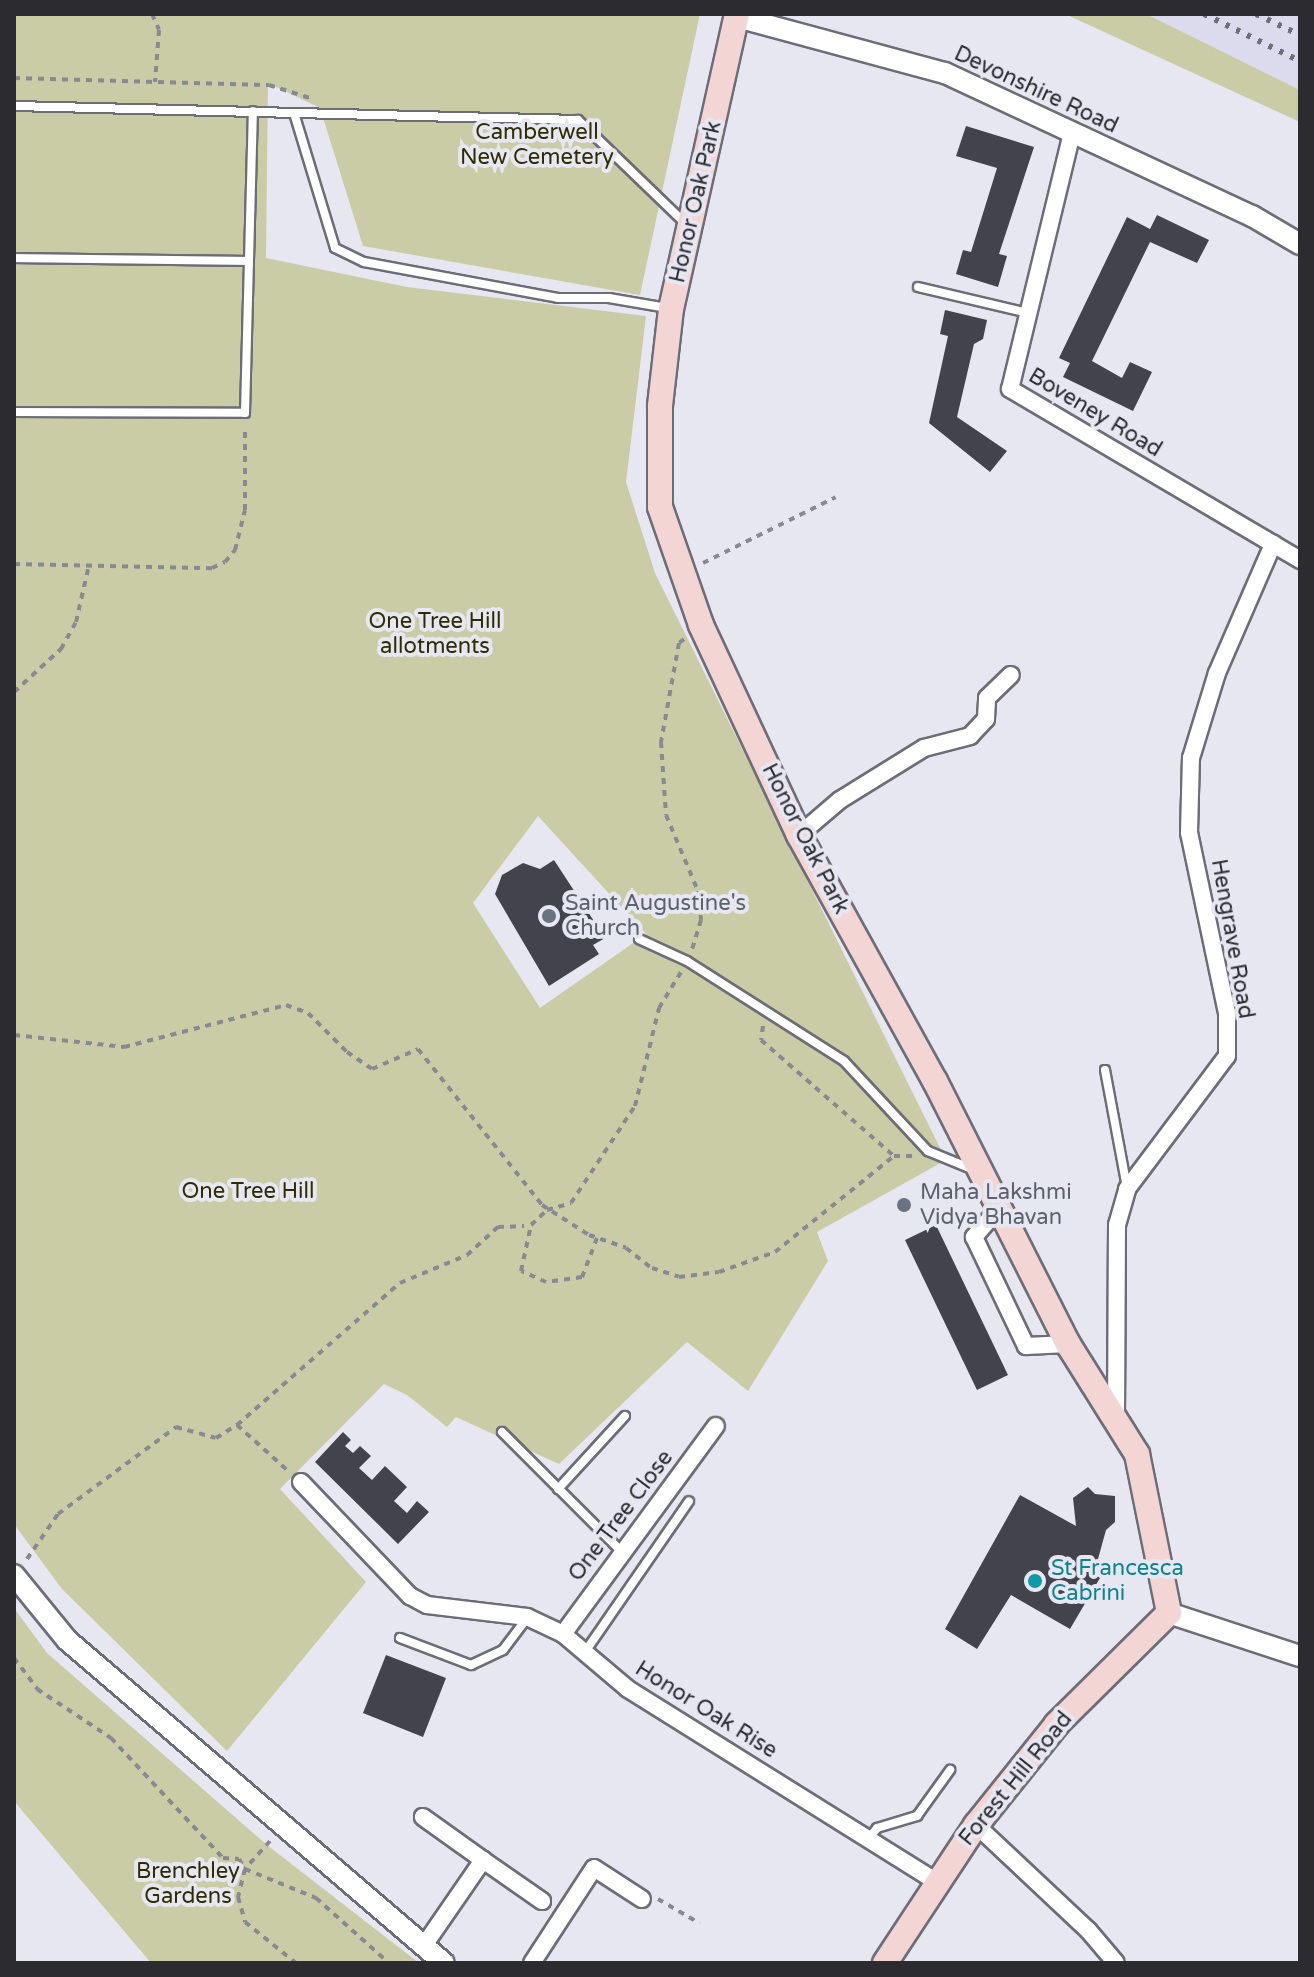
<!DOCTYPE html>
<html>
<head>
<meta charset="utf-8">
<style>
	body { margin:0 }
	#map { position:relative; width:1314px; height:1977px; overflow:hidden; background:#e7e7f2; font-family:"Varela Round",sans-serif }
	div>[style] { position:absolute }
	.built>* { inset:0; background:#dbdbed }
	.green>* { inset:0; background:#cacca5 }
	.building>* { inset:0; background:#43434c }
	.path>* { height:4px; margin-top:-2px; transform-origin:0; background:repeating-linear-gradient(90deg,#898991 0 6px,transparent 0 12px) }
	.roads { filter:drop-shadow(2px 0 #6d6d77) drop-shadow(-2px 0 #6d6d77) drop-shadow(0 2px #6d6d77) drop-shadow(0 -2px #6d6d77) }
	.service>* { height:8px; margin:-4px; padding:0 4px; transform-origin:4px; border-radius:4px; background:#fff }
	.minor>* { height:16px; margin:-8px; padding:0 8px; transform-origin:8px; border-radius:8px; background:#fff }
	.tertiary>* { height:20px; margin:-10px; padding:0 10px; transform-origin:10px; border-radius:10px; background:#fff }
	.secondary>* { height:24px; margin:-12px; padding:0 12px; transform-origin:12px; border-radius:12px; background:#f3d6d4 }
	.rail>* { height:6px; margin-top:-3px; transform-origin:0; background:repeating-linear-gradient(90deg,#6e6e75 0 4px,transparent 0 12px) }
	.dots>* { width:22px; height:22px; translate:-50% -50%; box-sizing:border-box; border:4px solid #e7e7f2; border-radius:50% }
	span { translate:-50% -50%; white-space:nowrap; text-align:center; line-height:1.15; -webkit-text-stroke:8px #e7e7f2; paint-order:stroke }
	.street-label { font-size:22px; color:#2b2b30 }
	.park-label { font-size:22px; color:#2d2d01 }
	.worship-label { font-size:22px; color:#5b616d }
	.left { translate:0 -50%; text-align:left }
	.culture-label { font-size:22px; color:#0d838f }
	.frame { position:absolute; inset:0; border:16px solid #2b2b30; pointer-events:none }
</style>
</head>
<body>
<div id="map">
	<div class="built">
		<div style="clip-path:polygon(1146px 14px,1300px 14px,1300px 90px)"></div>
	</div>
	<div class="green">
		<div style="clip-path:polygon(evenodd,14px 14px,700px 14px,640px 295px,363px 246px,320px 108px,268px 83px,266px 258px,407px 287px,646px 316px,626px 482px,655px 573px,946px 1160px,817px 1232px,828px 1261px,748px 1391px,687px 1342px,559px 1464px,456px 1417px,447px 1427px,407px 1395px,384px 1384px,280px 1489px,366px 1582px,227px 1751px,62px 1589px,14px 1524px,14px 14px,538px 816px,646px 934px,540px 1008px,473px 903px,538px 816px)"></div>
		<div style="clip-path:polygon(1065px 14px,1146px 14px,1300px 90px,1300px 122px)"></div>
		<div style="clip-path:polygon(14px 1608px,47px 1653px,267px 1845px,419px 1963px,151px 1963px,14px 1801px)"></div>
	</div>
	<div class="building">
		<div style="clip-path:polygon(966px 126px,1034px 147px,999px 254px,1007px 256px,998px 287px,956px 274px,963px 250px,971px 252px,997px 168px,956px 156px)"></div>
		<div style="clip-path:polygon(1157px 215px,1209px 240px,1197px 263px,1150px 242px,1092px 361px,1122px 378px,1130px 362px,1152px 372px,1133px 411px,1063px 377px,1070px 363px,1059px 358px,1127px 217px,1150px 229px)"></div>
		<div style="clip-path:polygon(945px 310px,987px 320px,983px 339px,974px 344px,957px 417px,1007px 451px,990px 472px,929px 423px,948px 336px,940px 334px)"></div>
		<div style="clip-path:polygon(554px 860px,605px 938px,593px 945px,599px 954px,549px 986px,495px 894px,502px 875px,523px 863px,540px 869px)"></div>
		<div style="clip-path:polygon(936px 1225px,1008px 1375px,977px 1390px,905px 1240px)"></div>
		<div style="clip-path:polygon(343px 1432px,351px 1440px,345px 1446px,353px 1453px,360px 1446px,371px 1456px,359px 1468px,372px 1480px,385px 1466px,407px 1487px,394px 1501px,407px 1513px,417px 1501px,429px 1512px,398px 1544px,315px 1462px)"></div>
		<div style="clip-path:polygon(1088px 1487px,1095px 1494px,1115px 1496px,1115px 1522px,1106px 1530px,1098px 1559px,1107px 1566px,1070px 1629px,1011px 1595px,977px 1649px,945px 1629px,1020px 1495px,1076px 1526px,1073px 1498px)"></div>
		<div style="clip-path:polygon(386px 1655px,446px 1678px,423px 1737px,363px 1713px)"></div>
	</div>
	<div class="path">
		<div style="left:152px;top:14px;width:17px;rotate:66deg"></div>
		<div style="left:159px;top:30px;width:52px;rotate:94.4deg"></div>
		<div style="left:14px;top:78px;width:255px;rotate:1.6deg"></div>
		<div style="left:269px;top:85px;width:46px;rotate:17.7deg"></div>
		<div style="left:703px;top:563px;width:148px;rotate:-26.4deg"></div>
		<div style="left:14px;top:564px;width:198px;rotate:1.2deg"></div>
		<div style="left:212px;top:568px;width:14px;rotate:-25deg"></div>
		<div style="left:225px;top:562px;width:16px;rotate:-50deg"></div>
		<div style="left:235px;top:550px;width:41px;rotate:-76deg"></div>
		<div style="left:245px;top:510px;width:84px;rotate:-90deg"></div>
		<div style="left:684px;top:639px;width:6px;rotate:141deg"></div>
		<div style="left:679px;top:643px;width:101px;rotate:100.3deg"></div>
		<div style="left:661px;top:742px;width:73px;rotate:86.1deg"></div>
		<div style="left:666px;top:815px;width:82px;rotate:67.2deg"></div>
		<div style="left:698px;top:891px;width:29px;rotate:84deg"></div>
		<div style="left:701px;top:920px;width:30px;rotate:107deg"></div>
		<div style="left:14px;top:692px;width:64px;rotate:-42.5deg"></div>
		<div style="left:61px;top:649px;width:31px;rotate:-61deg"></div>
		<div style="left:76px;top:622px;width:58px;rotate:-77.2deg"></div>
		<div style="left:763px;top:1026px;width:14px;rotate:98deg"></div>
		<div style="left:761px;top:1040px;width:176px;rotate:41.1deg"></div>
		<div style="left:894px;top:1156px;width:20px"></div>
		<div style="left:14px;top:1035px;width:111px;rotate:6.2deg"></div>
		<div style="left:124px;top:1047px;width:167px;rotate:-14.5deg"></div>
		<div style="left:286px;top:1005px;width:23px;rotate:20deg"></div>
		<div style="left:308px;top:1013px;width:55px;rotate:45deg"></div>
		<div style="left:347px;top:1052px;width:30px;rotate:34deg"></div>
		<div style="left:372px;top:1069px;width:50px;rotate:-23.5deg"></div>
		<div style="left:418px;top:1049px;width:199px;rotate:51.5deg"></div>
		<div style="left:542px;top:1205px;width:56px;rotate:32.6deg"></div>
		<div style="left:589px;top:1235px;width:39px;rotate:19deg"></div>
		<div style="left:626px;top:1248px;width:33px;rotate:38deg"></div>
		<div style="left:652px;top:1268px;width:28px;rotate:18deg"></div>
		<div style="left:679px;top:1277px;width:40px;rotate:-7.1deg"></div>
		<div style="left:719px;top:1272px;width:59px;rotate:-19.7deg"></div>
		<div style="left:775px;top:1252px;width:153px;rotate:-38.9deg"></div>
		<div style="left:597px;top:1238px;width:42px;rotate:111deg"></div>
		<div style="left:582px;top:1277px;width:36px;rotate:172deg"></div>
		<div style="left:546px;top:1282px;width:27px;rotate:-156deg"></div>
		<div style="left:521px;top:1271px;width:47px;rotate:-77.7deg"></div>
		<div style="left:531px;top:1225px;width:22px;rotate:-43deg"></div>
		<div style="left:547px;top:1210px;width:25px;rotate:-16deg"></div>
		<div style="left:571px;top:1203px;width:116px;rotate:-56.6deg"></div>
		<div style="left:635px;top:1106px;width:101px;rotate:-76.2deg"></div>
		<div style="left:659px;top:1008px;width:42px;rotate:-58.6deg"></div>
		<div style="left:237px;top:1425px;width:67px;rotate:42deg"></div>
		<div style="left:27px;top:1559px;width:55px;rotate:-55.4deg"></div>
		<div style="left:58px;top:1514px;width:147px;rotate:-36.4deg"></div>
		<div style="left:176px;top:1427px;width:41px;rotate:15.4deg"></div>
		<div style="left:216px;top:1438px;width:25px;rotate:-32deg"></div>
		<div style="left:237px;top:1425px;width:216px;rotate:-41.1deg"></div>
		<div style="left:400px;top:1283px;width:73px;rotate:-22.7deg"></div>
		<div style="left:467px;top:1255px;width:42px;rotate:-42.1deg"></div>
		<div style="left:498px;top:1227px;width:26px;rotate:-2deg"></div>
		<div style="left:14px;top:1658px;width:39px;rotate:53deg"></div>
		<div style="left:37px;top:1689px;width:89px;rotate:33.5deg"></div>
		<div style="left:111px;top:1738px;width:164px;rotate:47deg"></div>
		<div style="left:223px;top:1858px;width:16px;rotate:4deg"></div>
		<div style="left:239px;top:1859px;width:12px;rotate:59deg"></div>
		<div style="left:245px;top:1869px;width:77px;rotate:22.2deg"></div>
		<div style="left:316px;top:1898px;width:98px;rotate:41.7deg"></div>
		<div style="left:270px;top:1841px;width:38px;rotate:132deg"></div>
		<div style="left:245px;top:1869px;width:29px;rotate:104deg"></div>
		<div style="left:238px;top:1897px;width:26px;rotate:74deg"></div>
		<div style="left:245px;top:1922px;width:65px;rotate:38.8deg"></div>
		<div style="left:658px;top:1899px;width:48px;rotate:30.3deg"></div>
	</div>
	<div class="roads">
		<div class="service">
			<div style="left:14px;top:106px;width:564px;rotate:1.42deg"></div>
			<div style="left:578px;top:120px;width:150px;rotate:43.9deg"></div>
			<div style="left:294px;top:113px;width:141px;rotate:73.1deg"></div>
			<div style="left:335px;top:248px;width:32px;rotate:26deg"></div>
			<div style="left:364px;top:262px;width:197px;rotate:10.5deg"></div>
			<div style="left:558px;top:298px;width:51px"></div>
			<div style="left:609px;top:298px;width:59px;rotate:9.8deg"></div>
			<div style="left:14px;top:258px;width:234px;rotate:0.7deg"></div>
			<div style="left:918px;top:287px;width:113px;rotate:13.3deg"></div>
			<div style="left:14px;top:412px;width:231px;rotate:0.2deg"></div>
			<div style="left:245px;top:413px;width:302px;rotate:-88.5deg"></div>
			<div style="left:639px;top:939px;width:53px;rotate:24.6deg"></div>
			<div style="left:687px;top:961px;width:186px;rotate:32.5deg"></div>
			<div style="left:844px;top:1061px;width:123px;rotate:47deg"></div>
			<div style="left:928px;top:1151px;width:50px;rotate:22.4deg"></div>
			<div style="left:1105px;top:1070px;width:119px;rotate:79.4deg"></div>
			<div style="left:502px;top:1432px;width:167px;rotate:45deg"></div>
			<div style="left:558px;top:1489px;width:99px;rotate:-47.5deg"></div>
			<div style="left:400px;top:1638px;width:76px;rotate:20.8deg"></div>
			<div style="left:471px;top:1665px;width:35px;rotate:-25deg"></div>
			<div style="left:503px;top:1650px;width:40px;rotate:-53deg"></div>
			<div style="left:585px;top:1652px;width:183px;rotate:-55.4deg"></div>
			<div style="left:869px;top:1838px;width:13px;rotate:-51deg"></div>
			<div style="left:877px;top:1828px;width:42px;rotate:-16.7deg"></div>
			<div style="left:917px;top:1816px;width:57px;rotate:-54.3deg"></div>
		</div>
		<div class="minor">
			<div style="left:1072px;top:133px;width:263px;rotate:103.6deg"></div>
			<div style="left:1010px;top:389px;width:337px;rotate:30.5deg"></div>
			<div style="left:799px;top:835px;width:54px;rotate:-40.5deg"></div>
			<div style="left:840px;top:800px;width:99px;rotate:-31.8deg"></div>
			<div style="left:924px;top:748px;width:48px;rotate:-14.6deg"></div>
			<div style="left:970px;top:736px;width:23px;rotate:-47deg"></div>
			<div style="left:986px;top:719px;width:21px;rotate:-87deg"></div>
			<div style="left:987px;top:698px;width:33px;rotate:-44deg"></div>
			<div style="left:1000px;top:1207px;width:40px;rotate:131deg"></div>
			<div style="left:974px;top:1237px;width:121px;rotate:64.5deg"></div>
			<div style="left:1026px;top:1346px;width:42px;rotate:-2.7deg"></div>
			<div style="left:1116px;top:1416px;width:191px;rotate:-89.7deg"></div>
			<div style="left:1117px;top:1225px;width:37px;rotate:-74deg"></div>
			<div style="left:1127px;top:1189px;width:166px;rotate:-53.1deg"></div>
			<div style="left:1227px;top:1056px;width:43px;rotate:-90deg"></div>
			<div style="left:1227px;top:1013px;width:184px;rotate:-101.9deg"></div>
			<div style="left:1189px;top:833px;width:75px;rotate:-88.5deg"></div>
			<div style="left:1191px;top:758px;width:89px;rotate:-73deg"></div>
			<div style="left:1217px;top:673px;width:141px;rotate:-66.5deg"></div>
			<div style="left:301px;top:1482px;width:158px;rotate:46.3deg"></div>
			<div style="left:410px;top:1596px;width:19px;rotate:28deg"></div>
			<div style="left:427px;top:1605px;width:101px;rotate:6.8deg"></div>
			<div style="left:527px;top:1617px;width:40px;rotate:25deg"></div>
			<div style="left:563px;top:1634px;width:85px;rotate:40.2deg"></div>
			<div style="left:628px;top:1689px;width:364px;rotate:32deg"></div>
			<div style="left:563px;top:1634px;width:258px;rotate:-53.7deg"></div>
			<div style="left:976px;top:1825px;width:154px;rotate:43.2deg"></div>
			<div style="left:1088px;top:1930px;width:43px;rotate:49.7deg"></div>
			<div style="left:483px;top:1860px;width:72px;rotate:34.8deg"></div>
			<div style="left:423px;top:1947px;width:106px;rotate:-55.4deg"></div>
			<div style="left:483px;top:1860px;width:74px;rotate:-144.4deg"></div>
			<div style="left:532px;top:1963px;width:113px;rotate:-56.9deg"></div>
			<div style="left:594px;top:1868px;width:57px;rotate:32.9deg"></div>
		</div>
		<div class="tertiary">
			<div style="left:737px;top:17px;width:215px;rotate:15.1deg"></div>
			<div style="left:945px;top:73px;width:339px;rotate:25deg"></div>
			<div style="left:1252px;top:216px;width:56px;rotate:30.3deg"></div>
			<div style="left:14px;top:1575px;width:84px;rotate:50.8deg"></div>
			<div style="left:67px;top:1640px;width:496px;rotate:40.6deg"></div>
			<div style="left:1169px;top:1613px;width:138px;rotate:18.2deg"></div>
		</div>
		<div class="secondary">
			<div style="left:737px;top:14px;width:302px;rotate:102.6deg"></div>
			<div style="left:671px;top:309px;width:98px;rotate:96.5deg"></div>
			<div style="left:660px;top:406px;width:101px;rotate:90deg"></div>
			<div style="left:660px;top:507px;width:125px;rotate:70.8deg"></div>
			<div style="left:701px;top:625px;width:232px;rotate:65deg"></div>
			<div style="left:799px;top:835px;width:281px;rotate:61.1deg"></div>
			<div style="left:935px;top:1081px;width:295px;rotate:63.2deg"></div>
			<div style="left:1068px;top:1344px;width:130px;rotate:57.9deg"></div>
			<div style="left:1137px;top:1454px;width:162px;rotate:78.6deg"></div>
			<div style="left:1169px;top:1613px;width:158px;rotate:135.3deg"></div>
			<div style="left:1057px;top:1724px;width:129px;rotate:128.7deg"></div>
			<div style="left:976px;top:1825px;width:165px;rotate:123.4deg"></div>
		</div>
	</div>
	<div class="rail">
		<div style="left:1204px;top:14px;width:107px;rotate:26.1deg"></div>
		<div style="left:1256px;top:14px;width:49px;rotate:25.5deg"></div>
	</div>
	<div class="dots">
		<div style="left:549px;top:916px;background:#6b7280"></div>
		<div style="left:904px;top:1205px;background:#6b7280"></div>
		<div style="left:1035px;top:1581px;background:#0f9aa8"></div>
	</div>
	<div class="street-label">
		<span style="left:1036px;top:90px;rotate:25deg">Devonshire Road</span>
		<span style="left:696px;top:202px;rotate:-77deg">Honor Oak Park</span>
		<span style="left:1095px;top:413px;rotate:31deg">Boveney Road</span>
		<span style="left:805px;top:839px;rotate:63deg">Honor Oak Park</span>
		<span style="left:1232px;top:939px;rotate:80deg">Hengrave Road</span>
		<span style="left:621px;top:1516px;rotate:-53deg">One Tree Close</span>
		<span style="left:706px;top:1710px;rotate:32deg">Honor Oak Rise</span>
		<span style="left:1016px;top:1779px;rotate:-51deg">Forest Hill Road</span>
	</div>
	<div class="park-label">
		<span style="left:537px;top:145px">Camberwell<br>New Cemetery</span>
		<span style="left:435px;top:634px">One Tree Hill<br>allotments</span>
		<span style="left:248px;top:1192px">One Tree Hill</span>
		<span style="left:188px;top:1884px">Brenchley<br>Gardens</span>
	</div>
	<div class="worship-label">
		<span class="left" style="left:565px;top:916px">Saint Augustine's<br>Church</span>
		<span class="left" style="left:920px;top:1205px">Maha Lakshmi<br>Vidya Bhavan</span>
	</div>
	<div class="culture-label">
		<span class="left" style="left:1051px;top:1581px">St Francesca<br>Cabrini</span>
	</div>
	<div class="frame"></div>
</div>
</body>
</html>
